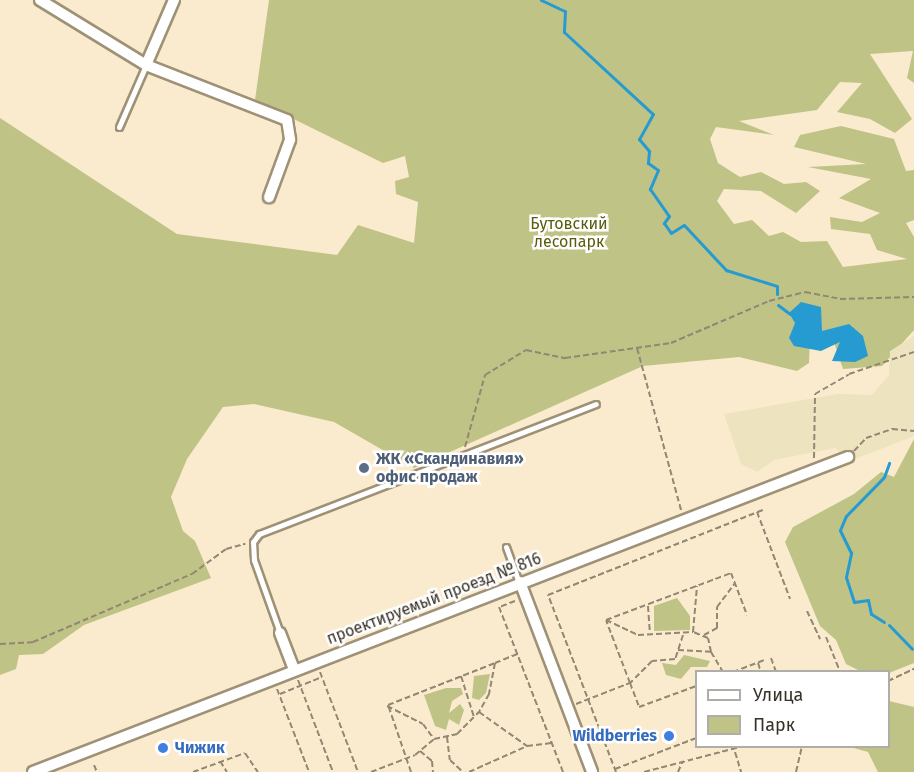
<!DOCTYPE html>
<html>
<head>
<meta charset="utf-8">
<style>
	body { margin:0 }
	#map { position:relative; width:914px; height:772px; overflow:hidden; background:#faebce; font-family:"Fira Sans",sans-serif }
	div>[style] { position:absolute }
	.green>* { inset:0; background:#bfc385 }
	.sand>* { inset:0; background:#ede3be }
	.water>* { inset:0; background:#269bd2 }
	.stream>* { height:3px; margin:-1.5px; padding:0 1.5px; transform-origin:1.5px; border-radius:1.5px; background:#269bd2 }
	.path>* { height:2px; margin-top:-1px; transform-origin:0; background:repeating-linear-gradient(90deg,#918773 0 6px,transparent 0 9px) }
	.roads { filter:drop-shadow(2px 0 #9e9176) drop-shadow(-2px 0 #9e9176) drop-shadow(0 2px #9e9176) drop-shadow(0 -2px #9e9176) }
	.service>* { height:5px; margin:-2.5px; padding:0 2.5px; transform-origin:2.5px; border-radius:2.5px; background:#fff }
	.minor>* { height:10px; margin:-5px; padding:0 5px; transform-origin:5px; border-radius:5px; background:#fff }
	.dots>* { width:16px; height:16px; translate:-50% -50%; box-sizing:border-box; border:3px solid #fff; border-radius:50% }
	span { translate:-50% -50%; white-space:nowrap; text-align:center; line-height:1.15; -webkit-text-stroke:5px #fff; paint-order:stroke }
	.park-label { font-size:16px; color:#5a5c0e }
	.service-label { font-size:16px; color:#4e5e75; font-weight:700 }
	.left { translate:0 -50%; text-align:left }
	.street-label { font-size:16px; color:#373126 }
	.shop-label { font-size:16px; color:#366cbe; font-weight:700 }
	.right { translate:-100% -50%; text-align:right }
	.legend { position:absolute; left:695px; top:670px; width:195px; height:78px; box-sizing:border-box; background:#fff; border:2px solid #afada8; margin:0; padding:8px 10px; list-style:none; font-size:18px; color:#373126 }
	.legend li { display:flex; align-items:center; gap:12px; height:30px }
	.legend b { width:30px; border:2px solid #afada8 }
</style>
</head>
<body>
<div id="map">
	<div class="green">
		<div style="clip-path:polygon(269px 0,914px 0,914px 83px,907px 78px,913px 51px,870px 54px,912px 119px,895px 133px,870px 119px,837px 112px,862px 83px,840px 82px,817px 110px,739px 121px,774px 135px,716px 127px,710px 139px,718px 163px,740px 177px,761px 172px,784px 184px,806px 182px,820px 191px,796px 213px,761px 191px,724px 189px,717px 201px,734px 224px,752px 220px,769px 236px,783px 232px,801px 242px,827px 241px,843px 267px,907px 259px,877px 250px,870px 234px,831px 229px,830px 217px,862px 222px,880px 213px,839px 198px,871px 179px,808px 167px,866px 164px,794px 147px,800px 135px,841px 126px,894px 139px,906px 171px,914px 170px,914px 220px,906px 223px,914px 237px,914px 330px,882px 366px,843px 369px,834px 342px,810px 336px,809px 363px,797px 371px,739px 357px,643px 366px,414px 468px,334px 422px,254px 404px,223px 407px,187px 459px,171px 497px,183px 531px,195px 541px,211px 578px,84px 625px,43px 654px,19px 655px,16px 669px,0 675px,0 118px,177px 234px,337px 255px,358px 225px,414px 243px,418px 202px,396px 194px,395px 181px,409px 177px,405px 156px,383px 163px,255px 100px)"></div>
		<div style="clip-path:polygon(914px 439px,914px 663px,889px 673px,860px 671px,846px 664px,836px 640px,820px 626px,785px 542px,793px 527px,854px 494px,881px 472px,894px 477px)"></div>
		<div style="clip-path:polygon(677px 598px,690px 616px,690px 630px,654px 631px,654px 606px)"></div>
		<div style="clip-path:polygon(684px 655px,710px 661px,707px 667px,691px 667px,681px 679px,666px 675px,662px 663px,676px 665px)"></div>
		<div style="clip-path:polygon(490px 674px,486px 693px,479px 700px,472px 698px,474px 676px)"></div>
		<div style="clip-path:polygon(446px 688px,461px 688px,463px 694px,452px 701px,449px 713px,460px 704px,464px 710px,459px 725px,449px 719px,446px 730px,435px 726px,424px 695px)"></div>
		<div style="clip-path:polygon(889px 701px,914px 707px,914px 772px,878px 772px,868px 752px,850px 747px,888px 746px)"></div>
	</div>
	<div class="sand">
		<div style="clip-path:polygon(914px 336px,914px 436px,850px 461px,835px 448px,774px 460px,757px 472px,741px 464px,724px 414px,838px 394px,872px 395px,889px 375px,890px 351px)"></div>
	</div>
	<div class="water">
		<div style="clip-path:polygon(801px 302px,821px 307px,822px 331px,849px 324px,863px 336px,868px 356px,855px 362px,832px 361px,840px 342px,821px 351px,794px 346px,789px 338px,795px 323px,789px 313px)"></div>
	</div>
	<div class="stream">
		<div style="left:541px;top:0;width:26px;rotate:25deg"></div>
		<div style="left:565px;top:11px;width:21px;rotate:93deg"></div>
		<div style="left:564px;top:32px;width:121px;rotate:42.7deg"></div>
		<div style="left:653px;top:114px;width:29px;rotate:119deg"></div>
		<div style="left:639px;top:139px;width:16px;rotate:50deg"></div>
		<div style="left:649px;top:151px;width:12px;rotate:95deg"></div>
		<div style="left:648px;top:163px;width:12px;rotate:35deg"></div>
		<div style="left:658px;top:170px;width:21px;rotate:113deg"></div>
		<div style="left:650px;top:189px;width:33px;rotate:55deg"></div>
		<div style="left:669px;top:216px;width:9px;rotate:126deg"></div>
		<div style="left:664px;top:223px;width:12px;rotate:55deg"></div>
		<div style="left:671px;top:233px;width:15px;rotate:-32deg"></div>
		<div style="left:684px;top:225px;width:62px;rotate:47deg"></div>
		<div style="left:726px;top:270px;width:53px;rotate:17.4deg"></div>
		<div style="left:777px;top:286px;width:8px;rotate:90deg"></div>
		<div style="left:778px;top:305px;width:15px;rotate:37deg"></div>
		<div style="left:884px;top:622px;width:15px;rotate:-148deg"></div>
		<div style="left:871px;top:614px;width:14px;rotate:-102deg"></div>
		<div style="left:868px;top:600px;width:14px;rotate:172deg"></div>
		<div style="left:854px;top:602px;width:26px;rotate:-108deg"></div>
		<div style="left:846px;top:577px;width:25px;rotate:-78deg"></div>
		<div style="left:851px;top:553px;width:25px;rotate:-116deg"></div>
		<div style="left:840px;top:530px;width:15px;rotate:-67deg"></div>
		<div style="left:846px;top:516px;width:54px;rotate:-45.7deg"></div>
		<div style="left:884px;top:477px;width:15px;rotate:-70deg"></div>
		<div style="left:889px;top:625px;width:33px;rotate:46deg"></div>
	</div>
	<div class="path">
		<div style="left:637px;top:348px;width:168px;rotate:74.8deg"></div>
		<div style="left:465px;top:447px;width:75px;rotate:-74.5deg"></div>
		<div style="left:485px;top:375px;width:48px;rotate:-31.4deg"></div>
		<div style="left:526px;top:350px;width:40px;rotate:12deg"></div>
		<div style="left:565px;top:358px;width:107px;rotate:-8.1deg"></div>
		<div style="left:671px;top:343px;width:107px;rotate:-23.2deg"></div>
		<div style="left:769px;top:301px;width:37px;rotate:-14deg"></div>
		<div style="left:805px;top:292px;width:36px;rotate:11deg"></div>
		<div style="left:840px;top:299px;width:74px;rotate:-1.5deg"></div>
		<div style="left:854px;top:451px;width:18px;rotate:-47deg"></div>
		<div style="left:866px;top:438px;width:28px;rotate:-19deg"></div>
		<div style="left:892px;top:429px;width:22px;rotate:5deg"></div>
		<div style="left:814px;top:458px;width:64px;rotate:-89.1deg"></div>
		<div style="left:815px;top:394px;width:39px;rotate:-30deg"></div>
		<div style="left:849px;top:374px;width:69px;rotate:-18.7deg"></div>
		<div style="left:757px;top:512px;width:93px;rotate:69.2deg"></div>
		<div style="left:515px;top:601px;width:17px;rotate:159deg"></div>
		<div style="left:499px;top:607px;width:177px;rotate:68.8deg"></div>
		<div style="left:648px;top:606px;width:26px;rotate:86deg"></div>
		<div style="left:807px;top:611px;width:31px;rotate:65deg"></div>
		<div style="left:606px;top:620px;width:35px;rotate:25deg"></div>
		<div style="left:638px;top:635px;width:55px;rotate:-3.1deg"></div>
		<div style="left:693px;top:632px;width:46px;rotate:-85deg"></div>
		<div style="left:683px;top:635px;width:25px;rotate:108deg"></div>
		<div style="left:675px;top:659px;width:23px;rotate:175deg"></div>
		<div style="left:652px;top:661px;width:31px;rotate:135deg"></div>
		<div style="left:630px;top:683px;width:26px;rotate:69deg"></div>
		<div style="left:639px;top:707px;width:61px;rotate:-20.2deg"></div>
		<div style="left:704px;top:635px;width:15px;rotate:-28deg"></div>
		<div style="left:717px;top:628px;width:21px;rotate:-90deg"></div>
		<div style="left:717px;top:607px;width:30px;rotate:-53deg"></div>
		<div style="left:826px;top:637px;width:38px;rotate:68deg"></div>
		<div style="left:0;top:644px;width:33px;rotate:-3deg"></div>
		<div style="left:33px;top:642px;width:173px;rotate:-23.2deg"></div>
		<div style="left:192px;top:574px;width:42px;rotate:-36.3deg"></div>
		<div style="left:226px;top:549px;width:20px;rotate:-15deg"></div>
		<div style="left:678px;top:650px;width:33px;rotate:3deg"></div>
		<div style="left:711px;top:652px;width:14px;rotate:-102deg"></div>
		<div style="left:708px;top:638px;width:16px;rotate:-158deg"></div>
		<div style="left:711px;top:652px;width:23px;rotate:59deg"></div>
		<div style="left:771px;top:658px;width:15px;rotate:70deg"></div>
		<div style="left:495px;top:663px;width:24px;rotate:-22deg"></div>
		<div style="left:758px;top:663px;width:9px;rotate:72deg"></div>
		<div style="left:320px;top:672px;width:107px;rotate:69.2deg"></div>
		<div style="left:733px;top:672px;width:33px;rotate:-21deg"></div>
		<div style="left:461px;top:676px;width:43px;rotate:72.4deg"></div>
		<div style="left:298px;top:680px;width:98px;rotate:69.2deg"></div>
		<div style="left:888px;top:681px;width:29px;rotate:-25deg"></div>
		<div style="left:277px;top:689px;width:89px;rotate:68.9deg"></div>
		<div style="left:280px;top:694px;width:45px;rotate:-22deg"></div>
		<div style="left:576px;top:704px;width:58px;rotate:-21.3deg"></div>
		<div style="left:630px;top:683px;width:67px;rotate:-110.9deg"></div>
		<div style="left:606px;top:620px;width:134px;rotate:-20.6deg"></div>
		<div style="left:731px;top:573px;width:45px;rotate:69.1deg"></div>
		<div style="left:387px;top:706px;width:40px;rotate:26.6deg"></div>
		<div style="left:423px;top:724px;width:19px;rotate:54deg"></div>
		<div style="left:447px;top:737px;width:23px;rotate:83deg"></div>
		<div style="left:450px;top:760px;width:18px;rotate:43deg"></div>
		<div style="left:420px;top:751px;width:16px;rotate:40deg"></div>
		<div style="left:432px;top:761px;width:11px;rotate:85deg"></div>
		<div style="left:735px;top:752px;width:21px;rotate:73deg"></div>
		<div style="left:220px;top:761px;width:13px;rotate:58deg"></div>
		<div style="left:94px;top:765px;width:8px;rotate:67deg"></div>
		<div style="left:615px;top:769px;width:87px;rotate:-20.9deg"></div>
		<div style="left:193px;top:772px;width:55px;rotate:-20.1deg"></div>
		<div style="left:245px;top:753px;width:23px;rotate:56deg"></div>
		<div style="left:371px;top:772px;width:47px;rotate:-21.1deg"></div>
		<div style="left:415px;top:755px;width:25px;rotate:-40deg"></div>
		<div style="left:434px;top:739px;width:24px;rotate:-12deg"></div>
		<div style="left:457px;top:734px;width:31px;rotate:-45deg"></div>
		<div style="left:411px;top:772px;width:71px;rotate:-108.9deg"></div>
		<div style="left:388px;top:705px;width:115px;rotate:-21.4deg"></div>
		<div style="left:495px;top:663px;width:32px;rotate:101deg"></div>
		<div style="left:489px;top:694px;width:21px;rotate:119deg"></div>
		<div style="left:479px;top:712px;width:59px;rotate:35.3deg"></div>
		<div style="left:469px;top:772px;width:64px;rotate:-24.1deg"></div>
		<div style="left:527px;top:746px;width:25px;rotate:-7deg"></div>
		<div style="left:616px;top:772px;width:190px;rotate:-111deg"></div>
		<div style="left:548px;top:595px;width:231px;rotate:-21.6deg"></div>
		<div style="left:644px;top:772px;width:103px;rotate:-14.6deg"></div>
		<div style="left:678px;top:772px;width:12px;rotate:-66deg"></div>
		<div style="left:796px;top:772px;width:27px;rotate:-77deg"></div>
	</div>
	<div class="roads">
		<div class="service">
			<div style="left:119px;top:127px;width:68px;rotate:-66.5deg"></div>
			<div style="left:506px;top:547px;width:37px;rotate:70deg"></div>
			<div style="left:280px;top:633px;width:77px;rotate:-109.6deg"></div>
			<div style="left:254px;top:560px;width:18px;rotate:-93deg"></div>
			<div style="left:253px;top:542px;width:10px;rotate:-53deg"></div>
			<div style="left:259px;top:534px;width:361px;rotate:-21.1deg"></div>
		</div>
		<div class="minor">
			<div style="left:40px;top:0;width:124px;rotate:31.5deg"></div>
			<div style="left:146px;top:65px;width:151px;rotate:21.3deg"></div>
			<div style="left:287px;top:120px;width:20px;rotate:81deg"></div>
			<div style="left:290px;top:140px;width:61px;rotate:110.2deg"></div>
			<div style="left:146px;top:65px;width:71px;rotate:-66.7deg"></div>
			<div style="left:520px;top:582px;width:203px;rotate:69.2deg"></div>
			<div style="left:280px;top:633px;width:39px;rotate:69deg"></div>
			<div style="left:33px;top:772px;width:874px;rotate:-21.13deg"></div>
		</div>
	</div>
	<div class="dots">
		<div style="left:364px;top:468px;background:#5c6f8a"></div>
		<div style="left:669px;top:736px;background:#3f7fe0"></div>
		<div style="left:163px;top:748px;background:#3f7fe0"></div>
	</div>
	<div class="park-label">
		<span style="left:569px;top:233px">Бутовский<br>лесопарк</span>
	</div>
	<div class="service-label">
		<span class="left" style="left:376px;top:468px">ЖК «Скандинавия»<br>офис продаж</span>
	</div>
	<div class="street-label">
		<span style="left:434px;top:599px;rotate:-21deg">проектируемый проезд № 816</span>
	</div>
	<div class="shop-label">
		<span class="right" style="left:657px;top:736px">Wildberries</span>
		<span class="left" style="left:175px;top:748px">Чижик</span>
	</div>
	<ul class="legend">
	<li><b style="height:8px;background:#fff"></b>Улица</li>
	<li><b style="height:16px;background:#bfc385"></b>Парк</li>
	</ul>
</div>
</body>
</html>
